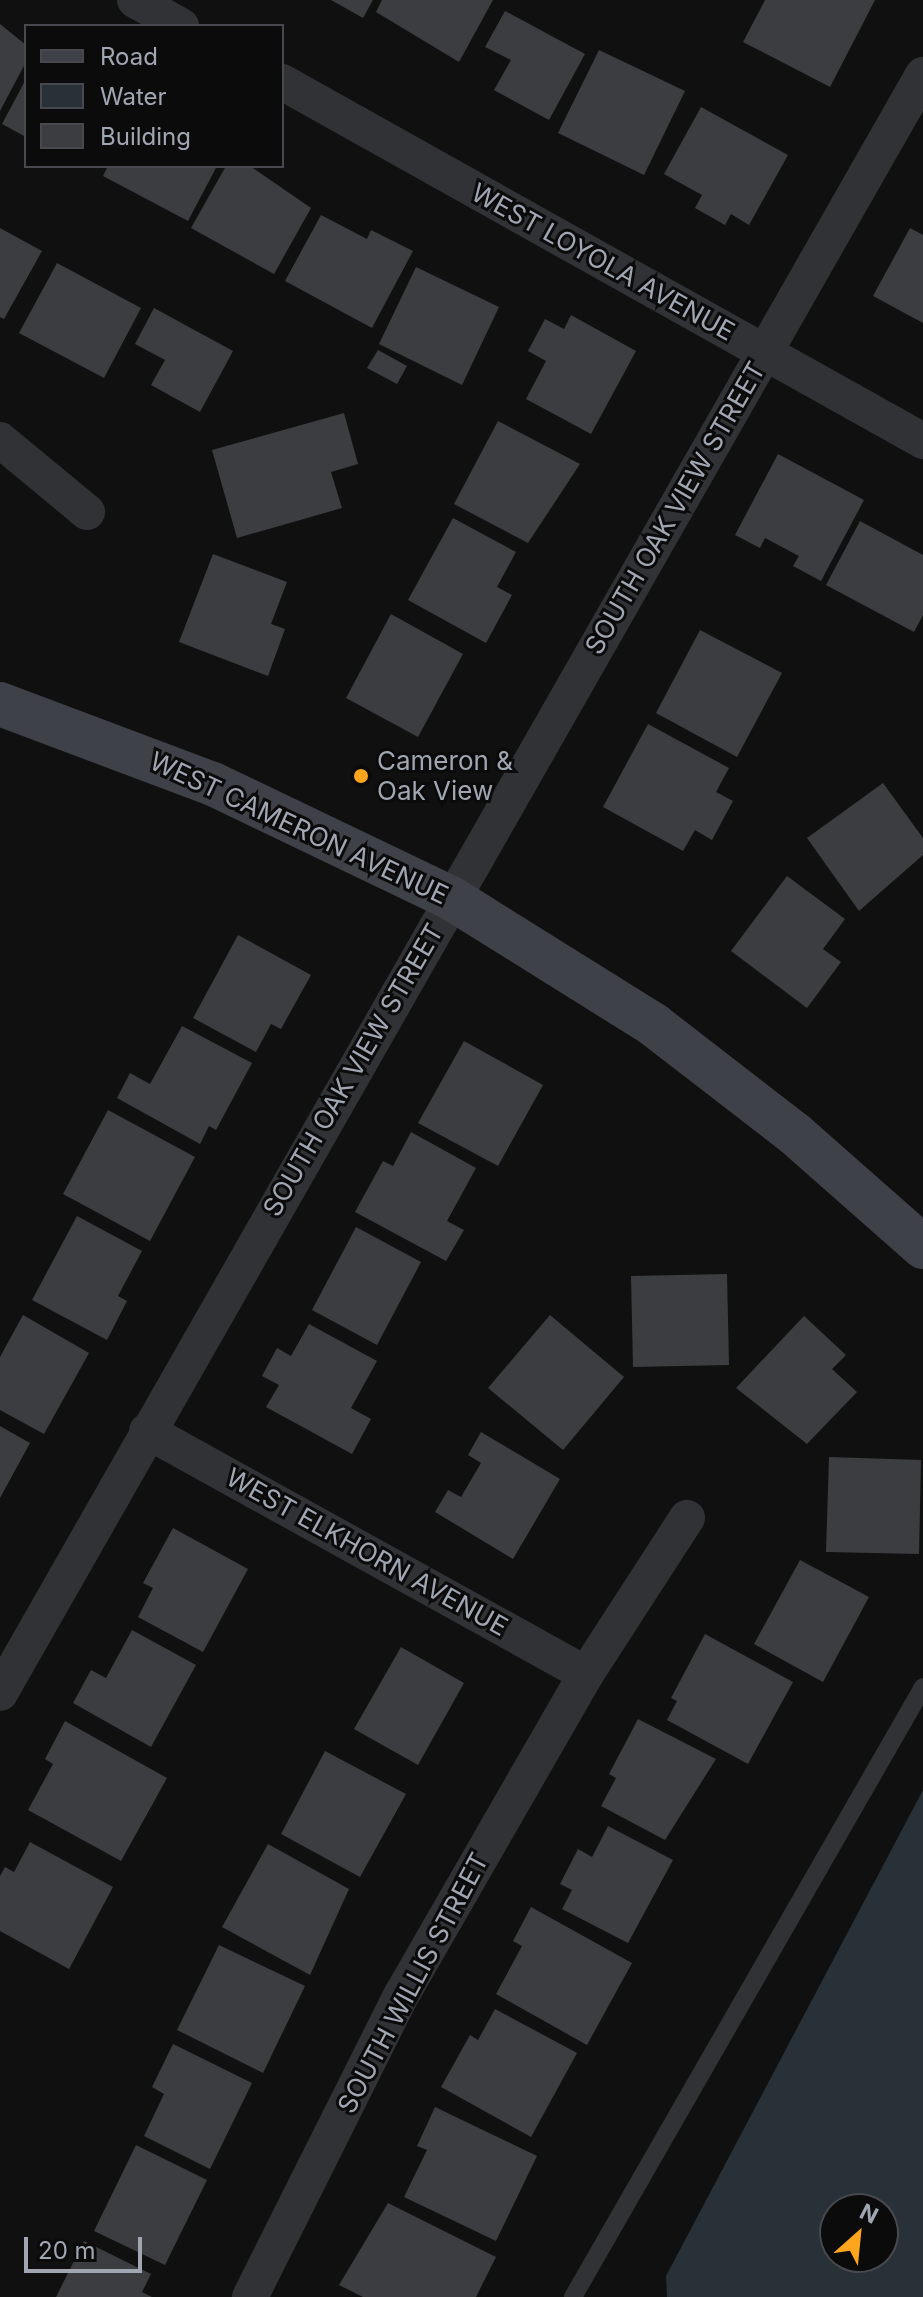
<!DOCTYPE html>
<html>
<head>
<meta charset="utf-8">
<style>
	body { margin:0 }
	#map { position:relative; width:923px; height:2297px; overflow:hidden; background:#101011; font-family:Inter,sans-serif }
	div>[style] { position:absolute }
	.water>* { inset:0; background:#283137 }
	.building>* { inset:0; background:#3c3d41 }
	.lane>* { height:18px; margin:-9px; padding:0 9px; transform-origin:9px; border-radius:9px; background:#313236 }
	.street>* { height:36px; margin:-18px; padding:0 18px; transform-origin:18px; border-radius:18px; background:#313236 }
	.secondary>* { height:44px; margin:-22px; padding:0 22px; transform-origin:22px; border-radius:22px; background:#3e4147 }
	.dots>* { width:22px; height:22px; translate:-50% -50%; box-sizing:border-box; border:4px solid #0b0b0c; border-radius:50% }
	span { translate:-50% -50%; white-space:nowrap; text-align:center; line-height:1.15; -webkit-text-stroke:6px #0b0b0c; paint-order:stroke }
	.street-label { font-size:26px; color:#a0a7b3 }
	.poi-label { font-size:26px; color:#a0a7b3 }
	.left { translate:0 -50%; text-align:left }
	.legend { position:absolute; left:24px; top:24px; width:260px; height:144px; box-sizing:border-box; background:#0b0b0c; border:2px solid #47494f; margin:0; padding:10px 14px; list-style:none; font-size:24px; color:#a0a7b3 }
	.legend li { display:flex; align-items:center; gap:16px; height:40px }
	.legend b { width:40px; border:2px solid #47494f }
	.north { position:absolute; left:819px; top:2193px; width:80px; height:80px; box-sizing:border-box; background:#0b0b0c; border:2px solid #47494f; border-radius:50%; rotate:27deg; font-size:22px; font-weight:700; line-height:32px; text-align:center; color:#a0a7b3 }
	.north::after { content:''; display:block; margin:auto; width:28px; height:36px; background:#fca51d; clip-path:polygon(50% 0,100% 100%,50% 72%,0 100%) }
	.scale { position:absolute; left:24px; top:2237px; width:118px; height:36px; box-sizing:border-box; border:4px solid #a0a7b3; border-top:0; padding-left:10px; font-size:24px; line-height:28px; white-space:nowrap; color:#a0a7b3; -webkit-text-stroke:6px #0b0b0c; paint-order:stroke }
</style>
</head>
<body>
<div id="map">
	<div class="water">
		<div style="clip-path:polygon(evenodd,923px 1790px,923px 2297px,667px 2297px,666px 2276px,923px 1790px,835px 2209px,883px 2209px,883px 2257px,835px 2257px,835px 2209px)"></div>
	</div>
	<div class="building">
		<div style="clip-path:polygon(331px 0,373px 0,363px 18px)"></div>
		<div style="clip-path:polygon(382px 0,493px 0,459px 62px,376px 12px)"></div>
		<div style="clip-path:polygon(765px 0,875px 0,830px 87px,743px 42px)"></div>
		<div style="clip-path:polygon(505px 11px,585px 54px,549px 120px,494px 90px,511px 60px,485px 47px)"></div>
		<div style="clip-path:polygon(0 24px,26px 45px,26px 62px,0 111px)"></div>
		<div style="clip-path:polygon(599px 50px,685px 91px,644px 175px,558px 133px)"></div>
		<div style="clip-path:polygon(26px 79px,26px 137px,2px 124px)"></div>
		<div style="clip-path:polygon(701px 107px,788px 155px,749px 225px,731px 214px,725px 225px,695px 208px,702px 195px,664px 174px)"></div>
		<div style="clip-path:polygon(108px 166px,217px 166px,188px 221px,103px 176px)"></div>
		<div style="clip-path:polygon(226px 166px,250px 166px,311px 208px,274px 274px,191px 228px)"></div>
		<div style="clip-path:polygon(321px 215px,367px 239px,371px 230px,413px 251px,372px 328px,285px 281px)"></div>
		<div style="clip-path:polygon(0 228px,42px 251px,4px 319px,0 317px)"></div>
		<div style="clip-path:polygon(910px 228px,923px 235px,923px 323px,873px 296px)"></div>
		<div style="clip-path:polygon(57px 263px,141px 308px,104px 378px,19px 333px)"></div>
		<div style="clip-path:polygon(416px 267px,499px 307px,462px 385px,379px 344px)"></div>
		<div style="clip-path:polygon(154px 308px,233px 351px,200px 412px,151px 385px,165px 360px,135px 344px)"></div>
		<div style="clip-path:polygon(571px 315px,636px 351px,591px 434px,526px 399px,546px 361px,528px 351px,545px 319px,564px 329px)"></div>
		<div style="clip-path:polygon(378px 350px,407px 366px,397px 384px,367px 368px)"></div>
		<div style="clip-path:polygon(344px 413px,358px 464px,331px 472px,342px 508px,237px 538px,212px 450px)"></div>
		<div style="clip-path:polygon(498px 421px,580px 464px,528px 543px,454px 504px)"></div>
		<div style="clip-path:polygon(778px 454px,864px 500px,821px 581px,793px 566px,799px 556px,765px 538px,760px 548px,735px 535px)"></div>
		<div style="clip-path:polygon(453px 518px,516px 552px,497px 587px,512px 595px,486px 643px,408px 600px)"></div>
		<div style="clip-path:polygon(860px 521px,923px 555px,923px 615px,914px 632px,826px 585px)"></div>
		<div style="clip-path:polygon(213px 554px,287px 582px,271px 624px,285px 629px,268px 676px,179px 642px)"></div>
		<div style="clip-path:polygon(391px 614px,463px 654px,418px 737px,346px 698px)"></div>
		<div style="clip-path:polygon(700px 630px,782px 673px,737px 757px,656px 713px)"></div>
		<div style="clip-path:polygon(648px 724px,729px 768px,716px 792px,733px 801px,712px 840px,695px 830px,683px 851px,603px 807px)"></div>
		<div style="clip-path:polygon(883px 783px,923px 838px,923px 855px,859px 911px,807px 838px)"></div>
		<div style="clip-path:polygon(787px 876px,845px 919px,823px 949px,841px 962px,807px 1008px,731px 951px)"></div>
		<div style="clip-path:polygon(238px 935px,311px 975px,281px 1029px,271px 1024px,256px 1052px,193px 1018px)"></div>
		<div style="clip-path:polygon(182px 1026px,252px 1063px,216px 1130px,209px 1126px,200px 1144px,117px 1098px,130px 1073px,150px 1084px)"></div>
		<div style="clip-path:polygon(464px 1041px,543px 1085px,498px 1166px,418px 1123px)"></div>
		<div style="clip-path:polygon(108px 1110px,195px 1157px,150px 1241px,63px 1194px)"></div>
		<div style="clip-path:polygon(411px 1132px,476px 1168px,447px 1221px,464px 1230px,446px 1261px,355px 1212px,383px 1161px,393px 1166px)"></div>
		<div style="clip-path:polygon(77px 1216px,142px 1251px,118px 1296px,127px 1301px,107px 1340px,32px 1300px)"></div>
		<div style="clip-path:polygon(356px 1227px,421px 1262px,377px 1345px,312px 1310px)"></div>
		<div style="clip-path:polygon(727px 1274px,729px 1365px,633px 1367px,631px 1276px)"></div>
		<div style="clip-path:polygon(23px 1315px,89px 1353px,44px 1434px,0 1410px,0 1357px)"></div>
		<div style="clip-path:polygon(550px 1315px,624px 1377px,563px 1450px,488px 1388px)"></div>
		<div style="clip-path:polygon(804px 1316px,846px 1355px,832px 1369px,857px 1392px,807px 1444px,736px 1388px)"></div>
		<div style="clip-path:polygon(309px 1324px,377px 1361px,351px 1408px,371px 1419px,352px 1454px,266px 1407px,279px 1385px,262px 1376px,277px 1348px,291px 1356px)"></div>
		<div style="clip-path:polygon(0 1426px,30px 1443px,0 1498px)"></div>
		<div style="clip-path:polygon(481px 1432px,560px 1479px,513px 1559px,435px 1512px,448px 1490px,461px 1497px,481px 1463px,468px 1455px)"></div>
		<div style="clip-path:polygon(829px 1457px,921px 1460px,919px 1554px,826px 1552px)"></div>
		<div style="clip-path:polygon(173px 1528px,248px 1569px,203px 1652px,138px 1617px,153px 1588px,143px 1583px)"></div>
		<div style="clip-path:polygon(800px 1560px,869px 1597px,823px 1682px,754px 1644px)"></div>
		<div style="clip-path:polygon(132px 1630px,196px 1665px,151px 1747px,73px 1703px,91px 1670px,106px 1678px)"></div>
		<div style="clip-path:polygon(705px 1634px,793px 1682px,748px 1764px,667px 1720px,677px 1701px,671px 1698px)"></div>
		<div style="clip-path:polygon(401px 1647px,464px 1683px,418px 1765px,354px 1729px)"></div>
		<div style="clip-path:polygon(638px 1719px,716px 1759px,665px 1840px,601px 1806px,616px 1778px,609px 1774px)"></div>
		<div style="clip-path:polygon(65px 1721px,167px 1778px,121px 1861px,28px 1810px,53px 1764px,45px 1759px)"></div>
		<div style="clip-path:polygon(325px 1751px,406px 1794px,360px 1877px,281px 1834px)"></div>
		<div style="clip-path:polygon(608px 1826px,673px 1860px,628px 1943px,562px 1909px,572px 1890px,560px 1884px,578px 1849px,592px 1857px)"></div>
		<div style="clip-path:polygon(30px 1842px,113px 1887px,69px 1969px,0 1931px,0 1876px,5px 1867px,14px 1872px)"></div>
		<div style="clip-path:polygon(268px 1844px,349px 1889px,310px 1975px,222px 1927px)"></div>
		<div style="clip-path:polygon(531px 1907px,632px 1963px,587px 2045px,496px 1994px,522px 1946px,513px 1941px)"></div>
		<div style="clip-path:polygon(219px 1945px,305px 1986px,263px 2073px,177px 2030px)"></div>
		<div style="clip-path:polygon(495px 2009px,577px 2053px,531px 2137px,441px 2087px,470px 2035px,478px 2040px)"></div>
		<div style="clip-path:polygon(173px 2044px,252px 2083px,210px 2169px,144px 2136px,164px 2094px,152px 2087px)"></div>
		<div style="clip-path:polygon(435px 2107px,537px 2156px,496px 2241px,404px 2197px,427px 2150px,417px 2146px)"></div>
		<div style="clip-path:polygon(136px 2145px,207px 2180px,165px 2265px,94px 2231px)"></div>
		<div style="clip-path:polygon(388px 2203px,496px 2257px,476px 2297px,363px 2297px,339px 2285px)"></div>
		<div style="clip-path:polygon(84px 2241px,151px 2274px,142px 2292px,152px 2297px,56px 2297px)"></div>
	</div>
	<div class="lane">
		<div style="left:573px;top:2297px;width:703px;rotate:-60.15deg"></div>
	</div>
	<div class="street">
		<div style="left:135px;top:0;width:53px;rotate:29.5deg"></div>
		<div style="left:282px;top:82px;width:735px;rotate:29.25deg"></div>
		<div style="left:0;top:440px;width:113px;rotate:39.6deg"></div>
		<div style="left:147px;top:1431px;width:502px;rotate:28.97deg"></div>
		<div style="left:0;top:1693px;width:1863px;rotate:-60.3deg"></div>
		<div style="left:250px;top:2297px;width:339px;rotate:-63.4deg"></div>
		<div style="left:402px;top:1994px;width:369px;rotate:-60.1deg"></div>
		<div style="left:586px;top:1674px;width:186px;rotate:-57.1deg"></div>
	</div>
	<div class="secondary">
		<div style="left:0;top:704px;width:228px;rotate:20.6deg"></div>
		<div style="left:213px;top:784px;width:264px;rotate:25.6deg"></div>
		<div style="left:451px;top:898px;width:239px;rotate:32deg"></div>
		<div style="left:654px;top:1025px;width:178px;rotate:37.7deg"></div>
		<div style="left:795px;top:1134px;width:171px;rotate:41.4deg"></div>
	</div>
	<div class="dots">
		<div style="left:361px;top:776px;background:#fca51d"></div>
	</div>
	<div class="street-label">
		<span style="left:603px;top:262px;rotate:29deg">WEST LOYOLA AVENUE</span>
		<span style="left:675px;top:508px;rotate:-60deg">SOUTH OAK VIEW STREET</span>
		<span style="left:299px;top:828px;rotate:25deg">WEST CAMERON AVENUE</span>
		<span style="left:353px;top:1070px;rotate:-60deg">SOUTH OAK VIEW STREET</span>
		<span style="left:367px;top:1552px;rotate:29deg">WEST ELKHORN AVENUE</span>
		<span style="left:413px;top:1983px;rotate:-62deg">SOUTH WILLIS STREET</span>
	</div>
	<div class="poi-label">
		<span class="left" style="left:377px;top:776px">Cameron &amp;<br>Oak View</span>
	</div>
	<ul class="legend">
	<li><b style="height:10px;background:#3e4147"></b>Road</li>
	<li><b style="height:22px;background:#283137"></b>Water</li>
	<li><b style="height:22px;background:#3c3d41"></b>Building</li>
	</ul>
	<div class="north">N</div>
	<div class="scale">20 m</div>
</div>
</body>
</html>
